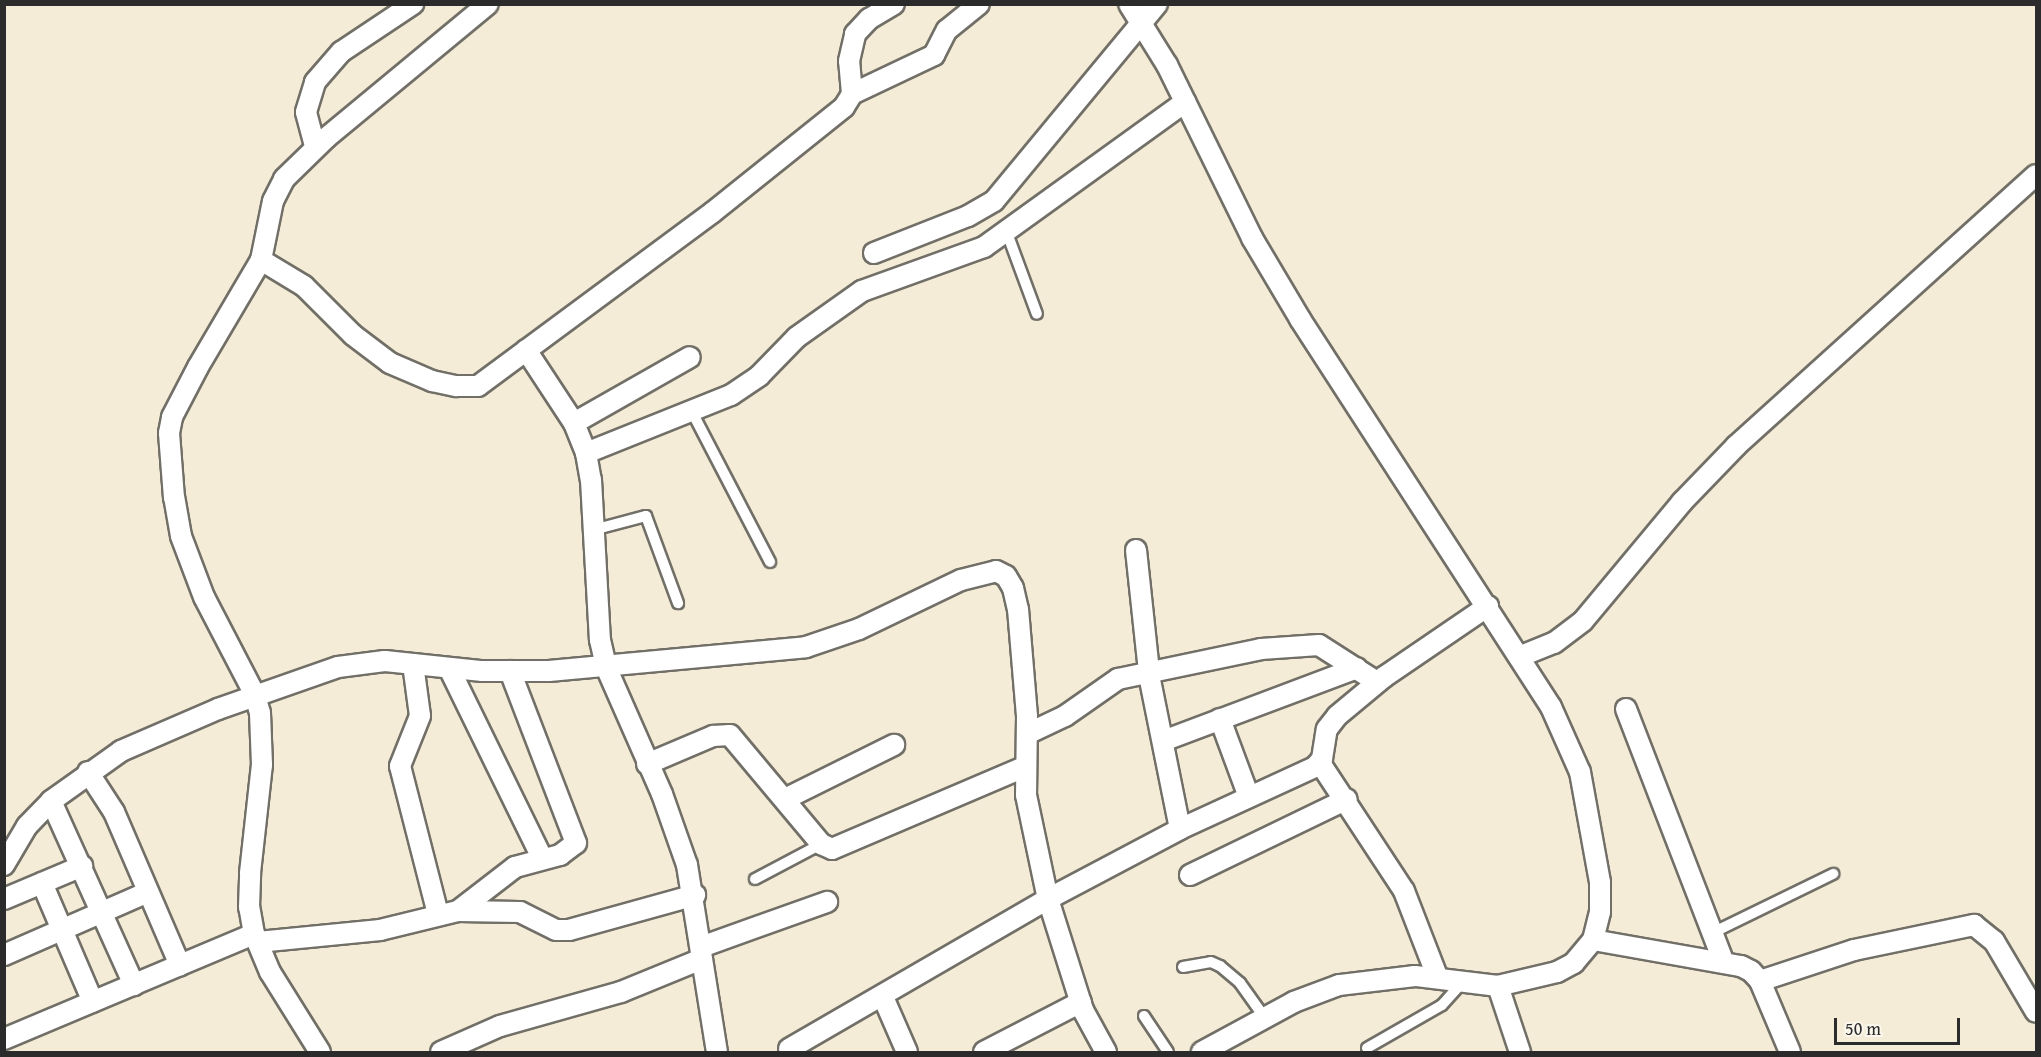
<!DOCTYPE html>
<html>
<head>
<meta charset="utf-8">
<style>
	body { margin:0 }
	#map { position:relative; width:2041px; height:1057px; overflow:hidden; background:#f4ecd6; font-family:"Gentium Book Plus",serif }
	div>[style] { position:absolute }
	.roads { filter:drop-shadow(2px 0 #716f67) drop-shadow(-2px 0 #716f67) drop-shadow(0 2px #716f67) drop-shadow(0 -2px #716f67) }
	.lane>* { height:10px; margin:-5px; padding:0 5px; transform-origin:5px; border-radius:5px; background:#fff }
	.street>* { height:20px; margin:-10px; padding:0 10px; transform-origin:10px; border-radius:10px; background:#fff }
	span { translate:-50% -50%; white-space:nowrap; text-align:center; line-height:1.15; -webkit-text-stroke:6px #fbf7ec; paint-order:stroke }
	.frame { position:absolute; inset:0; border:6px solid #2b2b2b; pointer-events:none }
	.scale { position:absolute; left:1834px; top:1018px; width:126px; height:27px; box-sizing:border-box; border:3px solid #2b2b2b; border-top:0; padding-left:8px; font-size:18px; line-height:21px; white-space:nowrap; color:#2b2b2b; -webkit-text-stroke:4px #fbf7ec; paint-order:stroke }
</style>
</head>
<body>
<div id="map">
	<div class="roads">
		<div class="lane">
			<div style="left:1007px;top:233px;width:86px;rotate:69.7deg"></div>
			<div style="left:692px;top:412px;width:169px;rotate:62.5deg"></div>
			<div style="left:593px;top:530px;width:55px;rotate:-14.8deg"></div>
			<div style="left:646px;top:516px;width:93px;rotate:69.8deg"></div>
			<div style="left:755px;top:879px;width:75px;rotate:-27.9deg"></div>
			<div style="left:1712px;top:933px;width:135px;rotate:-26deg"></div>
			<div style="left:1183px;top:967px;width:28px;rotate:-10deg"></div>
			<div style="left:1211px;top:962px;width:10px;rotate:24deg"></div>
			<div style="left:1220px;top:966px;width:26px;rotate:40deg"></div>
			<div style="left:1240px;top:983px;width:43px;rotate:54.5deg"></div>
			<div style="left:1144px;top:1016px;width:43px;rotate:56.3deg"></div>
			<div style="left:1367px;top:1048px;width:86px;rotate:-29.8deg"></div>
			<div style="left:1442px;top:1005px;width:31px;rotate:-48deg"></div>
		</div>
		<div class="street">
			<div style="left:1129px;top:4px;width:72px;rotate:58.1deg"></div>
			<div style="left:1167px;top:65px;width:193px;rotate:63.8deg"></div>
			<div style="left:1252px;top:238px;width:94px;rotate:59.3deg"></div>
			<div style="left:1300px;top:319px;width:462px;rotate:57.1deg"></div>
			<div style="left:1551px;top:707px;width:71px;rotate:66deg"></div>
			<div style="left:1580px;top:772px;width:112px;rotate:79.7deg"></div>
			<div style="left:1600px;top:882px;width:30px;rotate:90deg"></div>
			<div style="left:1600px;top:912px;width:29px;rotate:104deg"></div>
			<div style="left:1593px;top:940px;width:30px;rotate:130deg"></div>
			<div style="left:1574px;top:963px;width:19px;rotate:152deg"></div>
			<div style="left:1557px;top:972px;width:61px;rotate:166.7deg"></div>
			<div style="left:1498px;top:986px;width:84px;rotate:-173.1deg"></div>
			<div style="left:1415px;top:976px;width:77px;rotate:173.2deg"></div>
			<div style="left:1339px;top:985px;width:48px;rotate:159.3deg"></div>
			<div style="left:1294px;top:1002px;width:105px;rotate:151.5deg"></div>
			<div style="left:852px;top:94px;width:91px;rotate:-25.4deg"></div>
			<div style="left:934px;top:55px;width:28px;rotate:-63deg"></div>
			<div style="left:947px;top:30px;width:41px;rotate:-39.1deg"></div>
			<div style="left:315px;top:146px;width:35px;rotate:-105deg"></div>
			<div style="left:306px;top:112px;width:31px;rotate:-73deg"></div>
			<div style="left:315px;top:82px;width:40px;rotate:-49deg"></div>
			<div style="left:341px;top:52px;width:87px;rotate:-33.7deg"></div>
			<div style="left:874px;top:253px;width:101px;rotate:-21.5deg"></div>
			<div style="left:968px;top:216px;width:30px;rotate:-30deg"></div>
			<div style="left:994px;top:201px;width:256px;rotate:-50.4deg"></div>
			<div style="left:261px;top:260px;width:50px;rotate:31.2deg"></div>
			<div style="left:304px;top:286px;width:69px;rotate:45deg"></div>
			<div style="left:353px;top:335px;width:46px;rotate:37.1deg"></div>
			<div style="left:390px;top:363px;width:46px;rotate:23.2deg"></div>
			<div style="left:432px;top:381px;width:25px;rotate:12deg"></div>
			<div style="left:456px;top:386px;width:22px"></div>
			<div style="left:478px;top:386px;width:292px;rotate:-36.5deg"></div>
			<div style="left:713px;top:212px;width:168px;rotate:-38.7deg"></div>
			<div style="left:844px;top:107px;width:15px;rotate:-58deg"></div>
			<div style="left:852px;top:94px;width:33px;rotate:-95deg"></div>
			<div style="left:849px;top:61px;width:28px;rotate:-77deg"></div>
			<div style="left:855px;top:34px;width:21px;rotate:-47deg"></div>
			<div style="left:869px;top:19px;width:29px;rotate:-31deg"></div>
			<div style="left:526px;top:350px;width:87px;rotate:56.7deg"></div>
			<div style="left:574px;top:423px;width:32px;rotate:68deg"></div>
			<div style="left:586px;top:453px;width:27px;rotate:80deg"></div>
			<div style="left:591px;top:480px;width:160px;rotate:86.8deg"></div>
			<div style="left:600px;top:640px;width:28px;rotate:77deg"></div>
			<div style="left:606px;top:667px;width:139px;rotate:66.2deg"></div>
			<div style="left:662px;top:794px;width:75px;rotate:70.6deg"></div>
			<div style="left:687px;top:865px;width:189px;rotate:80.9deg"></div>
			<div style="left:574px;top:423px;width:133px;rotate:-29.6deg"></div>
			<div style="left:586px;top:453px;width:156px;rotate:-21.8deg"></div>
			<div style="left:731px;top:395px;width:34px;rotate:-34deg"></div>
			<div style="left:759px;top:376px;width:54px;rotate:-45.7deg"></div>
			<div style="left:797px;top:337px;width:80px;rotate:-35.3deg"></div>
			<div style="left:862px;top:291px;width:130px;rotate:-19.8deg"></div>
			<div style="left:984px;top:247px;width:248px;rotate:-35.8deg"></div>
			<div style="left:1136px;top:550px;width:131px;rotate:83.9deg"></div>
			<div style="left:1150px;top:680px;width:152px;rotate:78.6deg"></div>
			<div style="left:1521px;top:656px;width:35px;rotate:-22deg"></div>
			<div style="left:1554px;top:643px;width:36px;rotate:-37deg"></div>
			<div style="left:1583px;top:621px;width:155px;rotate:-50.2deg"></div>
			<div style="left:1682px;top:502px;width:78px;rotate:-46deg"></div>
			<div style="left:1736px;top:446px;width:404px;rotate:-42.1deg"></div>
			<div style="left:413px;top:664px;width:52px;rotate:82.3deg"></div>
			<div style="left:420px;top:716px;width:54px;rotate:111.8deg"></div>
			<div style="left:400px;top:766px;width:153px;rotate:75.6deg"></div>
			<div style="left:449px;top:668px;width:212px;rotate:63.9deg"></div>
			<div style="left:1626px;top:709px;width:272px;rotate:68.9deg"></div>
			<div style="left:1220px;top:719px;width:83px;rotate:69.6deg"></div>
			<div style="left:1027px;top:734px;width:42px;rotate:-25.3deg"></div>
			<div style="left:1065px;top:716px;width:65px;rotate:-34.9deg"></div>
			<div style="left:1118px;top:679px;width:146px;rotate:-11.8deg"></div>
			<div style="left:1261px;top:649px;width:58px;rotate:-3.9deg"></div>
			<div style="left:1319px;top:645px;width:69px;rotate:32.5deg"></div>
			<div style="left:1163px;top:741px;width:207px;rotate:-20.6deg"></div>
			<div style="left:1320px;top:763px;width:153px;rotate:56.7deg"></div>
			<div style="left:1404px;top:891px;width:91px;rotate:68.8deg"></div>
			<div style="left:647px;top:764px;width:72px;rotate:-23deg"></div>
			<div style="left:713px;top:736px;width:17px;rotate:-3deg"></div>
			<div style="left:730px;top:735px;width:142px;rotate:50.1deg"></div>
			<div style="left:821px;top:844px;width:12px;rotate:24deg"></div>
			<div style="left:832px;top:849px;width:209px;rotate:-23.1deg"></div>
			<div style="left:88px;top:772px;width:48px;rotate:57deg"></div>
			<div style="left:114px;top:812px;width:167px;rotate:66.7deg"></div>
			<div style="left:785px;top:799px;width:122px;rotate:-26.4deg"></div>
			<div style="left:51px;top:801px;width:202px;rotate:65.7deg"></div>
			<div style="left:4px;top:865px;width:45px;rotate:-59.5deg"></div>
			<div style="left:27px;top:826px;width:35px;rotate:-46deg"></div>
			<div style="left:51px;top:801px;width:86px;rotate:-35.5deg"></div>
			<div style="left:121px;top:751px;width:106px;rotate:-23.4deg"></div>
			<div style="left:218px;top:709px;width:127px;rotate:-19.3deg"></div>
			<div style="left:338px;top:667px;width:47px;rotate:-7.3deg"></div>
			<div style="left:385px;top:661px;width:98px;rotate:5.9deg"></div>
			<div style="left:482px;top:671px;width:67px"></div>
			<div style="left:549px;top:671px;width:258px;rotate:-5.3deg"></div>
			<div style="left:806px;top:647px;width:56px;rotate:-18.8deg"></div>
			<div style="left:859px;top:629px;width:113px;rotate:-25.7deg"></div>
			<div style="left:961px;top:580px;width:36px;rotate:-14deg"></div>
			<div style="left:996px;top:571px;width:11px;rotate:27deg"></div>
			<div style="left:1006px;top:576px;width:14px;rotate:60deg"></div>
			<div style="left:1013px;top:588px;width:22px;rotate:77deg"></div>
			<div style="left:1018px;top:609px;width:107px;rotate:85.2deg"></div>
			<div style="left:1027px;top:716px;width:79px;rotate:90.7deg"></div>
			<div style="left:1026px;top:795px;width:106px;rotate:78.1deg"></div>
			<div style="left:1048px;top:899px;width:116px;rotate:72.5deg"></div>
			<div style="left:1083px;top:1010px;width:48px;rotate:61.3deg"></div>
			<div style="left:1190px;top:875px;width:174px;rotate:-25.8deg"></div>
			<div style="left:42px;top:883px;width:129px;rotate:66.8deg"></div>
			<div style="left:4px;top:899px;width:85px;rotate:-22.9deg"></div>
			<div style="left:458px;top:911px;width:72px;rotate:-37.7deg"></div>
			<div style="left:515px;top:867px;width:47px;rotate:-14.9deg"></div>
			<div style="left:560px;top:855px;width:20px;rotate:-37deg"></div>
			<div style="left:576px;top:843px;width:184px;rotate:-111deg"></div>
			<div style="left:1593px;top:940px;width:150px;rotate:10deg"></div>
			<div style="left:1741px;top:966px;width:11px;rotate:27deg"></div>
			<div style="left:1751px;top:971px;width:13px;rotate:48deg"></div>
			<div style="left:1760px;top:981px;width:77px;rotate:67.1deg"></div>
			<div style="left:258px;top:942px;width:123px;rotate:-5.6deg"></div>
			<div style="left:380px;top:930px;width:80px;rotate:-13.7deg"></div>
			<div style="left:458px;top:911px;width:62px;rotate:0.9deg"></div>
			<div style="left:520px;top:912px;width:40px;rotate:26.6deg"></div>
			<div style="left:556px;top:930px;width:13px"></div>
			<div style="left:569px;top:930px;width:131px;rotate:-15.5deg"></div>
			<div style="left:701px;top:947px;width:134px;rotate:-19.7deg"></div>
			<div style="left:4px;top:955px;width:157px;rotate:-23.6deg"></div>
			<div style="left:1760px;top:981px;width:99px;rotate:-18.3deg"></div>
			<div style="left:1854px;top:950px;width:123px;rotate:-11.8deg"></div>
			<div style="left:1974px;top:925px;width:26px;rotate:39deg"></div>
			<div style="left:1994px;top:941px;width:82px;rotate:59.4deg"></div>
			<div style="left:1498px;top:986px;width:70px;rotate:71.6deg"></div>
			<div style="left:883px;top:997px;width:60px;rotate:66.4deg"></div>
			<div style="left:4px;top:1039px;width:271px;rotate:-22.8deg"></div>
			<div style="left:789px;top:1049px;width:299px;rotate:-30.1deg"></div>
			<div style="left:1048px;top:899px;width:149px;rotate:-27.9deg"></div>
			<div style="left:1180px;top:829px;width:149px;rotate:-24.7deg"></div>
			<div style="left:1315px;top:767px;width:11px;rotate:-49deg"></div>
			<div style="left:1322px;top:759px;width:30px;rotate:-81deg"></div>
			<div style="left:1327px;top:729px;width:16px;rotate:-52deg"></div>
			<div style="left:1337px;top:716px;width:61px;rotate:-39.7deg"></div>
			<div style="left:1384px;top:677px;width:126px;rotate:-34.3deg"></div>
			<div style="left:320px;top:1052px;width:94px;rotate:-122deg"></div>
			<div style="left:270px;top:972px;width:41px;rotate:-112.8deg"></div>
			<div style="left:254px;top:934px;width:27px;rotate:-100deg"></div>
			<div style="left:249px;top:907px;width:34px;rotate:-88deg"></div>
			<div style="left:250px;top:873px;width:109px;rotate:-83.7deg"></div>
			<div style="left:262px;top:765px;width:52px;rotate:-92.2deg"></div>
			<div style="left:260px;top:713px;width:19px;rotate:-106deg"></div>
			<div style="left:255px;top:695px;width:110px;rotate:-117.5deg"></div>
			<div style="left:204px;top:597px;width:65px;rotate:-110.7deg"></div>
			<div style="left:181px;top:536px;width:39px;rotate:-100deg"></div>
			<div style="left:174px;top:498px;width:65px;rotate:-94.4deg"></div>
			<div style="left:169px;top:433px;width:16px;rotate:-79deg"></div>
			<div style="left:172px;top:417px;width:56px;rotate:-62.5deg"></div>
			<div style="left:198px;top:367px;width:124px;rotate:-59.5deg"></div>
			<div style="left:261px;top:260px;width:60px;rotate:-78.5deg"></div>
			<div style="left:273px;top:201px;width:25px;rotate:-63deg"></div>
			<div style="left:284px;top:179px;width:59px;rotate:-44.3deg"></div>
			<div style="left:326px;top:138px;width:210px;rotate:-39.6deg"></div>
			<div style="left:441px;top:1052px;width:64px;rotate:-23.8deg"></div>
			<div style="left:500px;top:1026px;width:126px;rotate:-15.7deg"></div>
			<div style="left:621px;top:992px;width:87px;rotate:-22.2deg"></div>
			<div style="left:984px;top:1052px;width:109px;rotate:-27.3deg"></div>
		</div>
	</div>
	<div class="frame"></div>
	<div class="scale">50 m</div>
</div>
</body>
</html>
